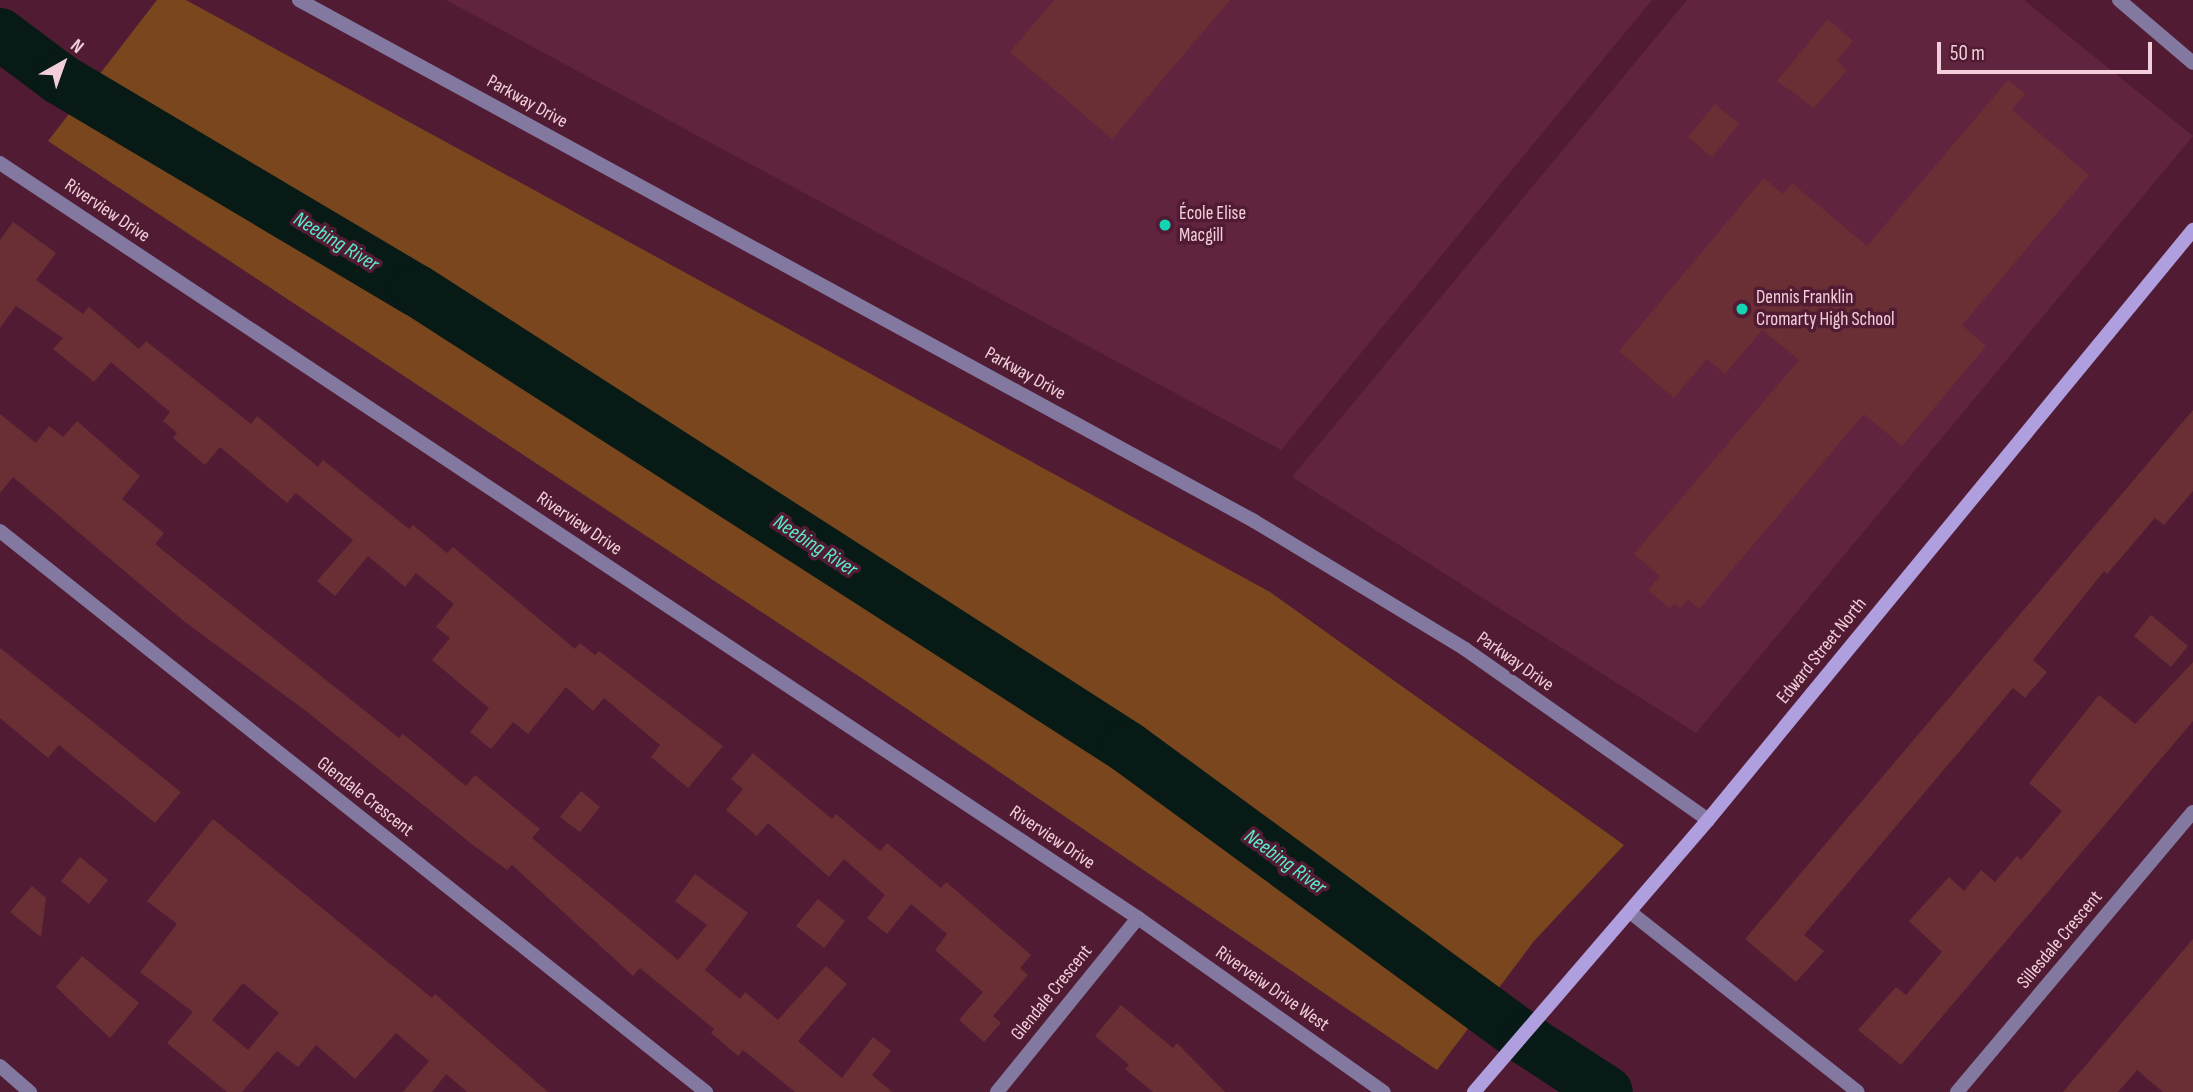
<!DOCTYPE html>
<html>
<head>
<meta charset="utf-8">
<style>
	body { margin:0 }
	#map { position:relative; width:2193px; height:1092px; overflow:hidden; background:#511c33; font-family:"Sofia Sans Condensed",sans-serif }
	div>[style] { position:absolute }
	.built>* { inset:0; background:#60243e }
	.green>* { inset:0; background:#79461e }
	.river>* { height:52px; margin:-26px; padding:0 26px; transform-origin:26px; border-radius:26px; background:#071a15 }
	.building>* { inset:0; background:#692f35 }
	.street>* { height:14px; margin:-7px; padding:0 7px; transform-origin:7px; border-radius:7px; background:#8278a0 }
	.secondary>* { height:14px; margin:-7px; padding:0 7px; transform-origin:7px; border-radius:7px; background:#af9fde }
	.dots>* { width:19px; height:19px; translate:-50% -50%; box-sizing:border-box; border:4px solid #511c33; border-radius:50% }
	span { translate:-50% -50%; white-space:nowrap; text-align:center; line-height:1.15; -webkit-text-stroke:7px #511c33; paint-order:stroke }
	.street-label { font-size:19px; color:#f2cfdb }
	.poi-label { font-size:19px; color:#f2cfdb }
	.left { translate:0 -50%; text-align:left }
	.water-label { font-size:21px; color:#5aebcb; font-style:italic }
	.north { position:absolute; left:28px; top:28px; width:70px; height:70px; -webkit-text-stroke:5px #511c33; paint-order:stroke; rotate:40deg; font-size:19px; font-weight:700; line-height:28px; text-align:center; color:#f2cfdb }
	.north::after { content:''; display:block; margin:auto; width:24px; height:32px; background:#f2cfdb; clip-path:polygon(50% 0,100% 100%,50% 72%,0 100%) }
	.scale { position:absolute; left:1937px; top:42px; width:215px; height:32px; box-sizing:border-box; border:4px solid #f2cfdb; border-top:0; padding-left:9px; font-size:21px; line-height:24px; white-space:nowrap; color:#f2cfdb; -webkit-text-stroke:5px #511c33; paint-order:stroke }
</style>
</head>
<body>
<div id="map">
	<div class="built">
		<div style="clip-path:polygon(446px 0,1652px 0,1281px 450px)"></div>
		<div style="clip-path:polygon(1687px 0,2024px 0,2193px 136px,1696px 733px,1292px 477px)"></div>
	</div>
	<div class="green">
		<div style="clip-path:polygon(157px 0,186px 0,1270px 592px,1624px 845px,1534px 941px,1437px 1070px,866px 681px,48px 141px)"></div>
	</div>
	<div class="river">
		<div style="left:0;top:34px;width:75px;rotate:36.9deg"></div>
		<div style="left:60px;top:79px;width:414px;rotate:30.7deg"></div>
		<div style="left:416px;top:290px;width:845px;rotate:32.73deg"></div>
		<div style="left:1127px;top:747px;width:496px;rotate:36.2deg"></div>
		<div style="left:1527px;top:1040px;width:95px;rotate:33deg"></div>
	</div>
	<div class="building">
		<div style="clip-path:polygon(1054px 0,1230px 0,1112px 139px,1010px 52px)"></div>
		<div style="clip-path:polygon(1828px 19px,1853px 41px,1837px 61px,1847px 70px,1814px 108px,1777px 81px)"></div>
		<div style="clip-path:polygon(2008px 80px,2025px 94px,2012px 110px,2089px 175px,1962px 325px,1986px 346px,1902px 446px,1864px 414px,1699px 609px,1688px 599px,1680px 608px,1674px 603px,1670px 608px,1648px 590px,1660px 576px,1634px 554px,1799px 360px,1762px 330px,1725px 374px,1707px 359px,1674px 398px,1619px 351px,1764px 178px,1783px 194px,1792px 183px,1867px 246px)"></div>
		<div style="clip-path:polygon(1715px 104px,1739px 124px,1712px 157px,1688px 137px)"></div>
		<div style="clip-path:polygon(13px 222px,56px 253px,36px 280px,83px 314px,89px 307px,139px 349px,146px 341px,251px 424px,257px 416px,318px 467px,323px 460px,409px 529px,413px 525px,447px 553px,453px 547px,575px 649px,580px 643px,595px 655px,599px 651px,723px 746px,688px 788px,651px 757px,660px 745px,604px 698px,593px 711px,566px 687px,528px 734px,513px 722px,491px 749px,470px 732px,489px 708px,432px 660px,450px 638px,436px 627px,454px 604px,416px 573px,405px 587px,368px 556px,335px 596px,317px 581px,353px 540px,296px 493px,287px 503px,220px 447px,205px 465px,173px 438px,177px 433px,163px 421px,170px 412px,111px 362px,94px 382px,53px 349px,63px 338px,16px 306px,0 328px,0 240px)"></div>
		<div style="clip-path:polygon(2193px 410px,2193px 491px,2164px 525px,2155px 518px,2107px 574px,2104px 571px,2033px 660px,2047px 672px,2025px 698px,2013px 688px,1804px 935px,1824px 951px,1796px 982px,1745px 939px)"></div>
		<div style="clip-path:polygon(0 414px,36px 443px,49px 426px,63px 437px,77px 421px,140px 476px,122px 499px,164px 533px,155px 544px,399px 738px,403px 734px,466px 786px,475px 775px,540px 829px,532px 838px,678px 960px,707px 925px,675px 901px,695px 874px,748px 913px,705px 970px,740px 999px,745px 992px,778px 1020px,826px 966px,847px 984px,798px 1041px,842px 1078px,873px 1037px,891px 1051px,872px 1075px,892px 1092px,795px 1092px,743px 1050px,738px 1056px,711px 1033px,714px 1029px,640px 968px,633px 976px,512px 865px,507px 870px,473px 845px,306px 711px,185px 622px,13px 477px,0 493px)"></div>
		<div style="clip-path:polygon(2151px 615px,2188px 646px,2171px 667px,2134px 636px)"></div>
		<div style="clip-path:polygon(0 648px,181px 792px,155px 823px,59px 745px,48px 758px,0 718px)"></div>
		<div style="clip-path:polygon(2193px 662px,2193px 721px,1901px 1065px,1858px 1030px,1896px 987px,1906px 995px,1942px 952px,1909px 921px,1949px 877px,1964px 891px,1981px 870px,1995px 882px,2017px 856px,2021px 860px,2062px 811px,2029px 783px,2099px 695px,2135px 724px)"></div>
		<div style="clip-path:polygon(753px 753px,832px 819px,836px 814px,880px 851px,887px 843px,941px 888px,946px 882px,1031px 955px,1020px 968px,1028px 975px,993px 1016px,1001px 1023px,984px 1042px,959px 1020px,983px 992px,935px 950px,947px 934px,911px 904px,887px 934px,867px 918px,885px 895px,844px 859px,829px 877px,768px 823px,757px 836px,726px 810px,743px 789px,731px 779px)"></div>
		<div style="clip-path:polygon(581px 791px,600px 807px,580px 832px,560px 817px)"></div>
		<div style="clip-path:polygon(evenodd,213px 819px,432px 998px,435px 994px,548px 1092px,467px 1092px,446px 1074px,432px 1092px,403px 1092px,429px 1061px,396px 1033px,355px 1079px,316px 1045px,298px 1067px,277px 1051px,242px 1092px,227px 1092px,167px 1043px,193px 1012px,140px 972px,177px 924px,147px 901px,213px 819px,243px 983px,279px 1013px,248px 1050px,212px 1020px,243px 983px)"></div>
		<div style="clip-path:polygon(80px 857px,108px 880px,89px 904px,61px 881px)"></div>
		<div style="clip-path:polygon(32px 886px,46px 898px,41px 937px,10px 912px)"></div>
		<div style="clip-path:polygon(818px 899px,845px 921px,824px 948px,796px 926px)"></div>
		<div style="clip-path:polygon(2193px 939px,2193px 1092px,2163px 1092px,2137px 1070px,2118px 1092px,2063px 1092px)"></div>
		<div style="clip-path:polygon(82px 956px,139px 1003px,110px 1038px,56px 987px)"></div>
		<div style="clip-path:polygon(1121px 1005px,1173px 1048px,1177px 1043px,1225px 1092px,1153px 1092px,1125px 1069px,1129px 1065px,1095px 1036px)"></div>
	</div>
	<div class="street">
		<div style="left:299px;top:0;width:1088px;rotate:28.61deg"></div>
		<div style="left:1254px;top:521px;width:247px;rotate:31.2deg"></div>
		<div style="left:1465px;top:649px;width:297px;rotate:35.1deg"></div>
		<div style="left:2119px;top:0;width:97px;rotate:40.4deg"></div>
		<div style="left:0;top:163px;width:1366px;rotate:33.56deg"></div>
		<div style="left:1138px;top:918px;width:301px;rotate:35.3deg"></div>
		<div style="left:0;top:531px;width:902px;rotate:38.47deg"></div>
		<div style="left:1630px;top:912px;width:290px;rotate:38.3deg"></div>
		<div style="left:0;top:1066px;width:40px;rotate:41deg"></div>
		<div style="left:997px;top:1092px;width:224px;rotate:-51deg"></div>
		<div style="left:1957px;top:1092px;width:366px;rotate:-49.9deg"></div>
	</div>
	<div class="secondary">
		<div style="left:1474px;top:1092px;width:359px;rotate:-49.3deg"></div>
		<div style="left:1708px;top:820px;width:764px;rotate:-50.58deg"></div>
	</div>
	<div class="dots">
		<div style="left:1165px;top:225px;background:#13d5b3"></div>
		<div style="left:1742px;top:309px;background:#13d5b3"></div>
	</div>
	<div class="street-label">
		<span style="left:527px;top:102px;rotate:29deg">Parkway Drive</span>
		<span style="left:107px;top:211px;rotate:34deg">Riverview Drive</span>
		<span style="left:1025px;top:374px;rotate:29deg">Parkway Drive</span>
		<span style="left:579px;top:524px;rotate:34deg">Riverview Drive</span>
		<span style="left:1822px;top:651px;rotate:-51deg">Edward Street North</span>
		<span style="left:1515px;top:662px;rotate:35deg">Parkway Drive</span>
		<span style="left:365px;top:797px;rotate:38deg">Glendale Crescent</span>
		<span style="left:1052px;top:838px;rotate:34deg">Riverview Drive</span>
		<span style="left:2060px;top:940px;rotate:-50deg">Sillesdale Crescent</span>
		<span style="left:1272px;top:989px;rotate:35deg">Riverveiw Drive West</span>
		<span style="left:1052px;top:993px;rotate:-51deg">Glendale Crescent</span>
	</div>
	<div class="poi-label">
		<span class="left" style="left:1179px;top:225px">École Elise<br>Macgill</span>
		<span class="left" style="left:1756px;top:309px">Dennis Franklin<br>Cromarty High School</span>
	</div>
	<div class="water-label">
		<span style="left:336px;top:242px;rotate:31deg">Neebing River</span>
		<span style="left:815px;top:546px;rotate:33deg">Neebing River</span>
		<span style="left:1285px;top:862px;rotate:36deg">Neebing River</span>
	</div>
	<div class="north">N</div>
	<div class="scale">50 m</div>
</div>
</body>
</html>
